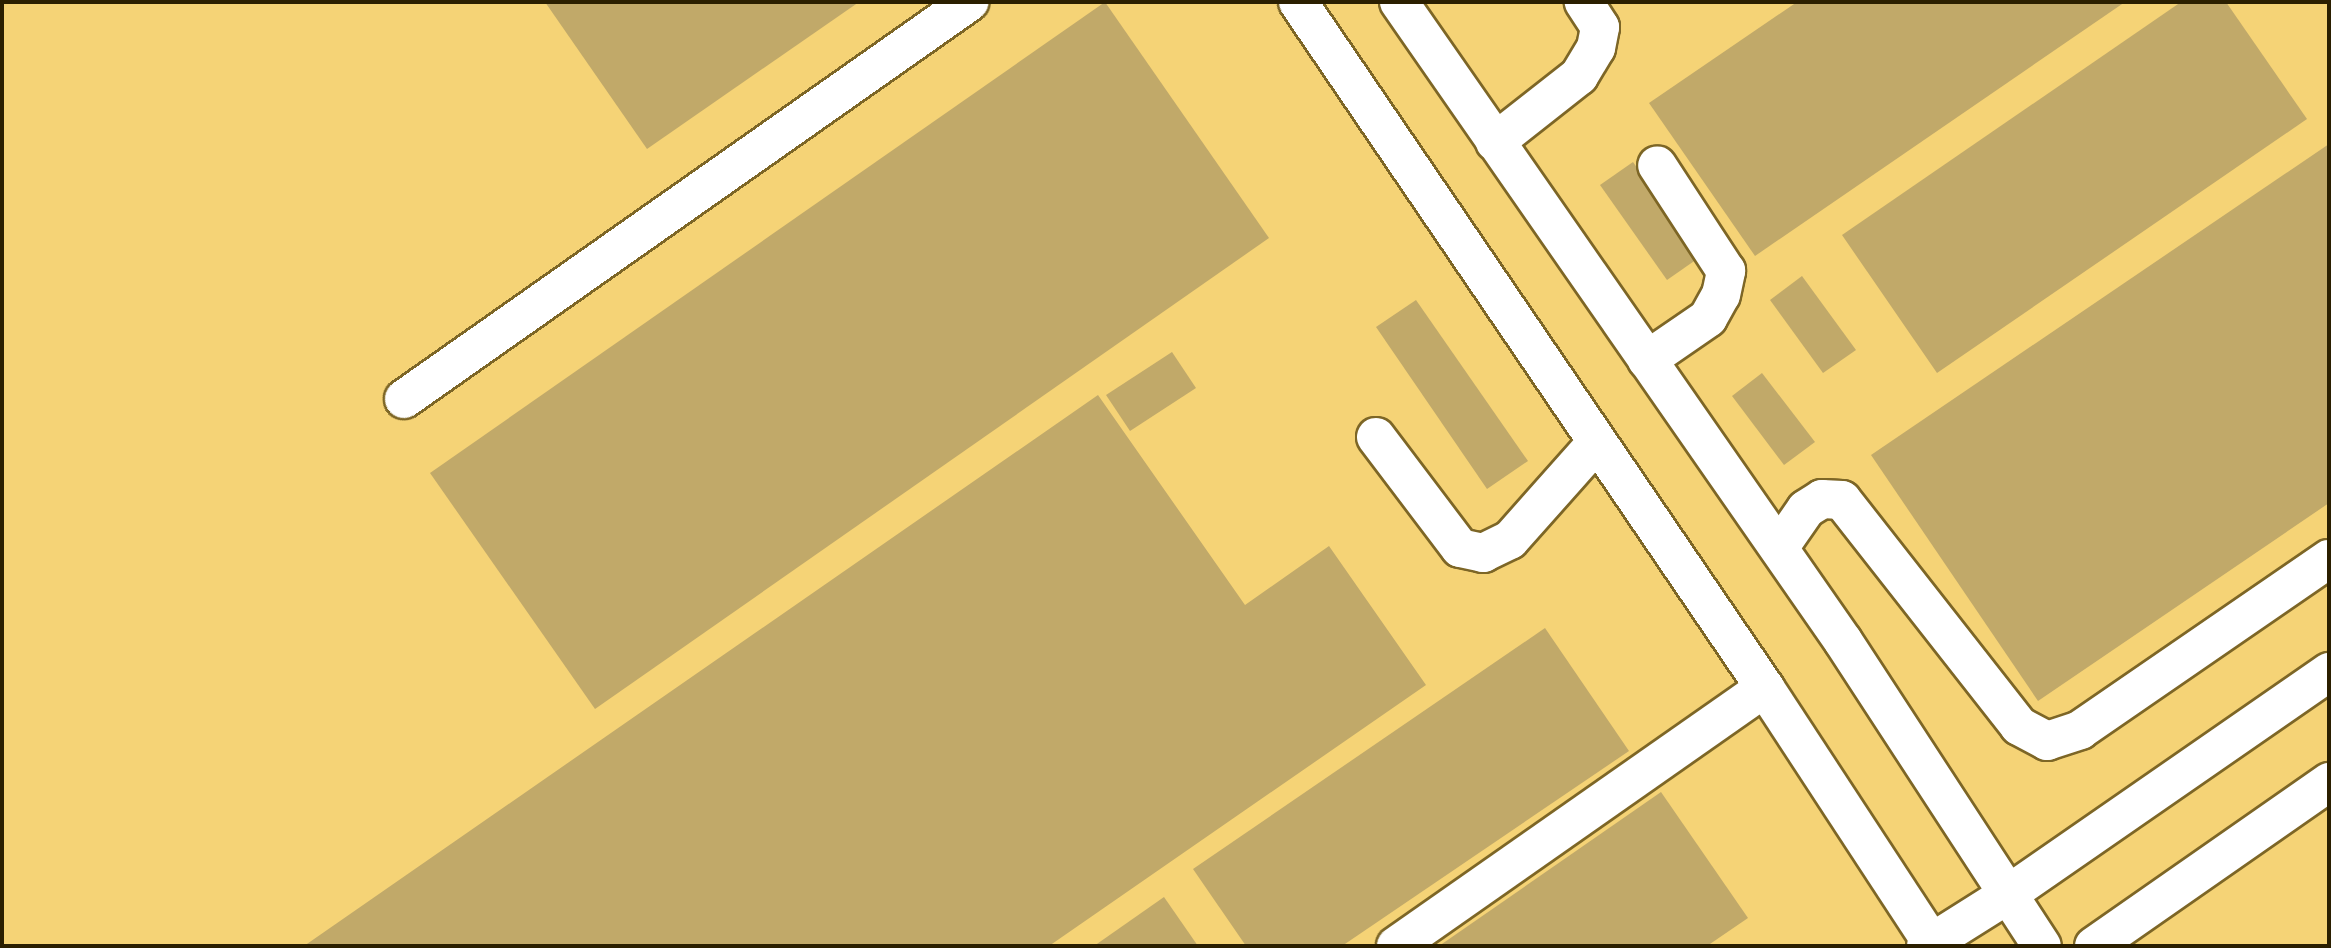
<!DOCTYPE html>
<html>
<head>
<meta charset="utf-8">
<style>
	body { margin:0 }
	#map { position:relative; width:2331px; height:948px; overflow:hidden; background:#ffe08c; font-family:"DM Sans",sans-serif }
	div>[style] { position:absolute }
	.built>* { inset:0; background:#f5d376 }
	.building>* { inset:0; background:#c1a969 }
	.roads { filter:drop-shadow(2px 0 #7d6626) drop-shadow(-2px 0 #7d6626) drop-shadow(0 2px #7d6626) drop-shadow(0 -2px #7d6626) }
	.minor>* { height:38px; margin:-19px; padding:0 19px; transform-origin:19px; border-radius:19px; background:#fff }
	span { translate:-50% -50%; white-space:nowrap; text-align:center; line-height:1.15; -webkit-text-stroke:6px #fff; paint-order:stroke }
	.frame { position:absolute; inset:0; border:4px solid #2b1f00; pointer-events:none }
</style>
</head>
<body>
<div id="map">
	<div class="built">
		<div style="clip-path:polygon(2px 2px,2329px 2px,2329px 946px,2px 946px)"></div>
	</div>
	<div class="building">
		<div style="clip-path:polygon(545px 2px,859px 2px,647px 149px)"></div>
		<div style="clip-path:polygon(1105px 2px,1269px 238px,595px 709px,430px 473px)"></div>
		<div style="clip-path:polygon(1797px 2px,2125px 2px,1755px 256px,1649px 103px)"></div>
		<div style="clip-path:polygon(2181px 2px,2226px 2px,2307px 119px,1937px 373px,1842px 235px)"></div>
		<div style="clip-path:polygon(2329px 144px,2329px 503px,2038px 701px,1871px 455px)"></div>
		<div style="clip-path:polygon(1633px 162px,1700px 257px,1667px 280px,1600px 185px)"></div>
		<div style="clip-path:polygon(1802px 276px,1856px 350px,1823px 373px,1770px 300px)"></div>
		<div style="clip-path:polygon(1416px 300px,1528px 461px,1487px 489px,1376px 327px)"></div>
		<div style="clip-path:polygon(1172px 352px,1196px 388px,1130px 431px,1106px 395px)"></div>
		<div style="clip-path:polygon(1762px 373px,1815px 442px,1784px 465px,1732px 396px)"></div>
		<div style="clip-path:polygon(1098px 395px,1245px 605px,1329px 546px,1426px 685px,1049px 946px,304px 946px)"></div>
		<div style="clip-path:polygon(1545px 628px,1629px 751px,1342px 946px,1246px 946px,1193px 869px)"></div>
		<div style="clip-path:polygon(1661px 792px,1748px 918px,1707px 946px,1439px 946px)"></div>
		<div style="clip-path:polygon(1164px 897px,1198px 946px,1094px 946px)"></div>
	</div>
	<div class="roads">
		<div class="minor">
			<div style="left:1298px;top:2px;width:830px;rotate:55.75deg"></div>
			<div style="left:1765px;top:688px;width:308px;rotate:56.8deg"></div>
			<div style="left:1399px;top:2px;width:778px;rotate:55.21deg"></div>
			<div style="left:1843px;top:641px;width:364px;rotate:56.9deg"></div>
			<div style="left:1495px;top:142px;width:107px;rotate:-38.2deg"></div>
			<div style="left:1579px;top:76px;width:33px;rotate:-59deg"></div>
			<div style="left:1596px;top:48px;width:21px;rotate:-79deg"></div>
			<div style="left:1600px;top:27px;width:30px;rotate:-123deg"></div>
			<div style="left:1647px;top:360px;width:74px;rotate:-34.5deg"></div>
			<div style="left:1708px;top:318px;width:26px;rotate:-61deg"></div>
			<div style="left:1721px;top:295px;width:25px;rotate:-78deg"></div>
			<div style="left:1726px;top:271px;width:126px;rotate:-123.1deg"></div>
			<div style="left:404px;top:399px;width:691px;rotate:-35.09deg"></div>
			<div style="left:1376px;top:437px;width:139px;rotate:52.9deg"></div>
			<div style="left:1460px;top:548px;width:24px;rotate:12deg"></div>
			<div style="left:1483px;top:553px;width:30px;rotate:-26deg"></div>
			<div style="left:1510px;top:540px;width:131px;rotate:-48.4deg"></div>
			<div style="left:1779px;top:548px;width:47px;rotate:-55.3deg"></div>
			<div style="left:1806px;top:509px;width:19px;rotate:-32deg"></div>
			<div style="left:1822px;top:499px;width:20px;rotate:3deg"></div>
			<div style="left:1842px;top:500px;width:287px;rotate:51.9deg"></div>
			<div style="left:2019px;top:726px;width:32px;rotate:28deg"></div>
			<div style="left:2047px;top:741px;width:35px;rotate:-18deg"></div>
			<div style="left:2080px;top:730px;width:302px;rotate:-34.5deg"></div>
			<div style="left:1396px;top:946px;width:450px;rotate:-35deg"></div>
			<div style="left:1926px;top:946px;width:96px;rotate:-32.2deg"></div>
			<div style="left:2007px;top:895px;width:392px;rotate:-34.7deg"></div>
			<div style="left:2094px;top:946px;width:287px;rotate:-34.9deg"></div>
		</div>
	</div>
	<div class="frame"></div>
</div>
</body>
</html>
